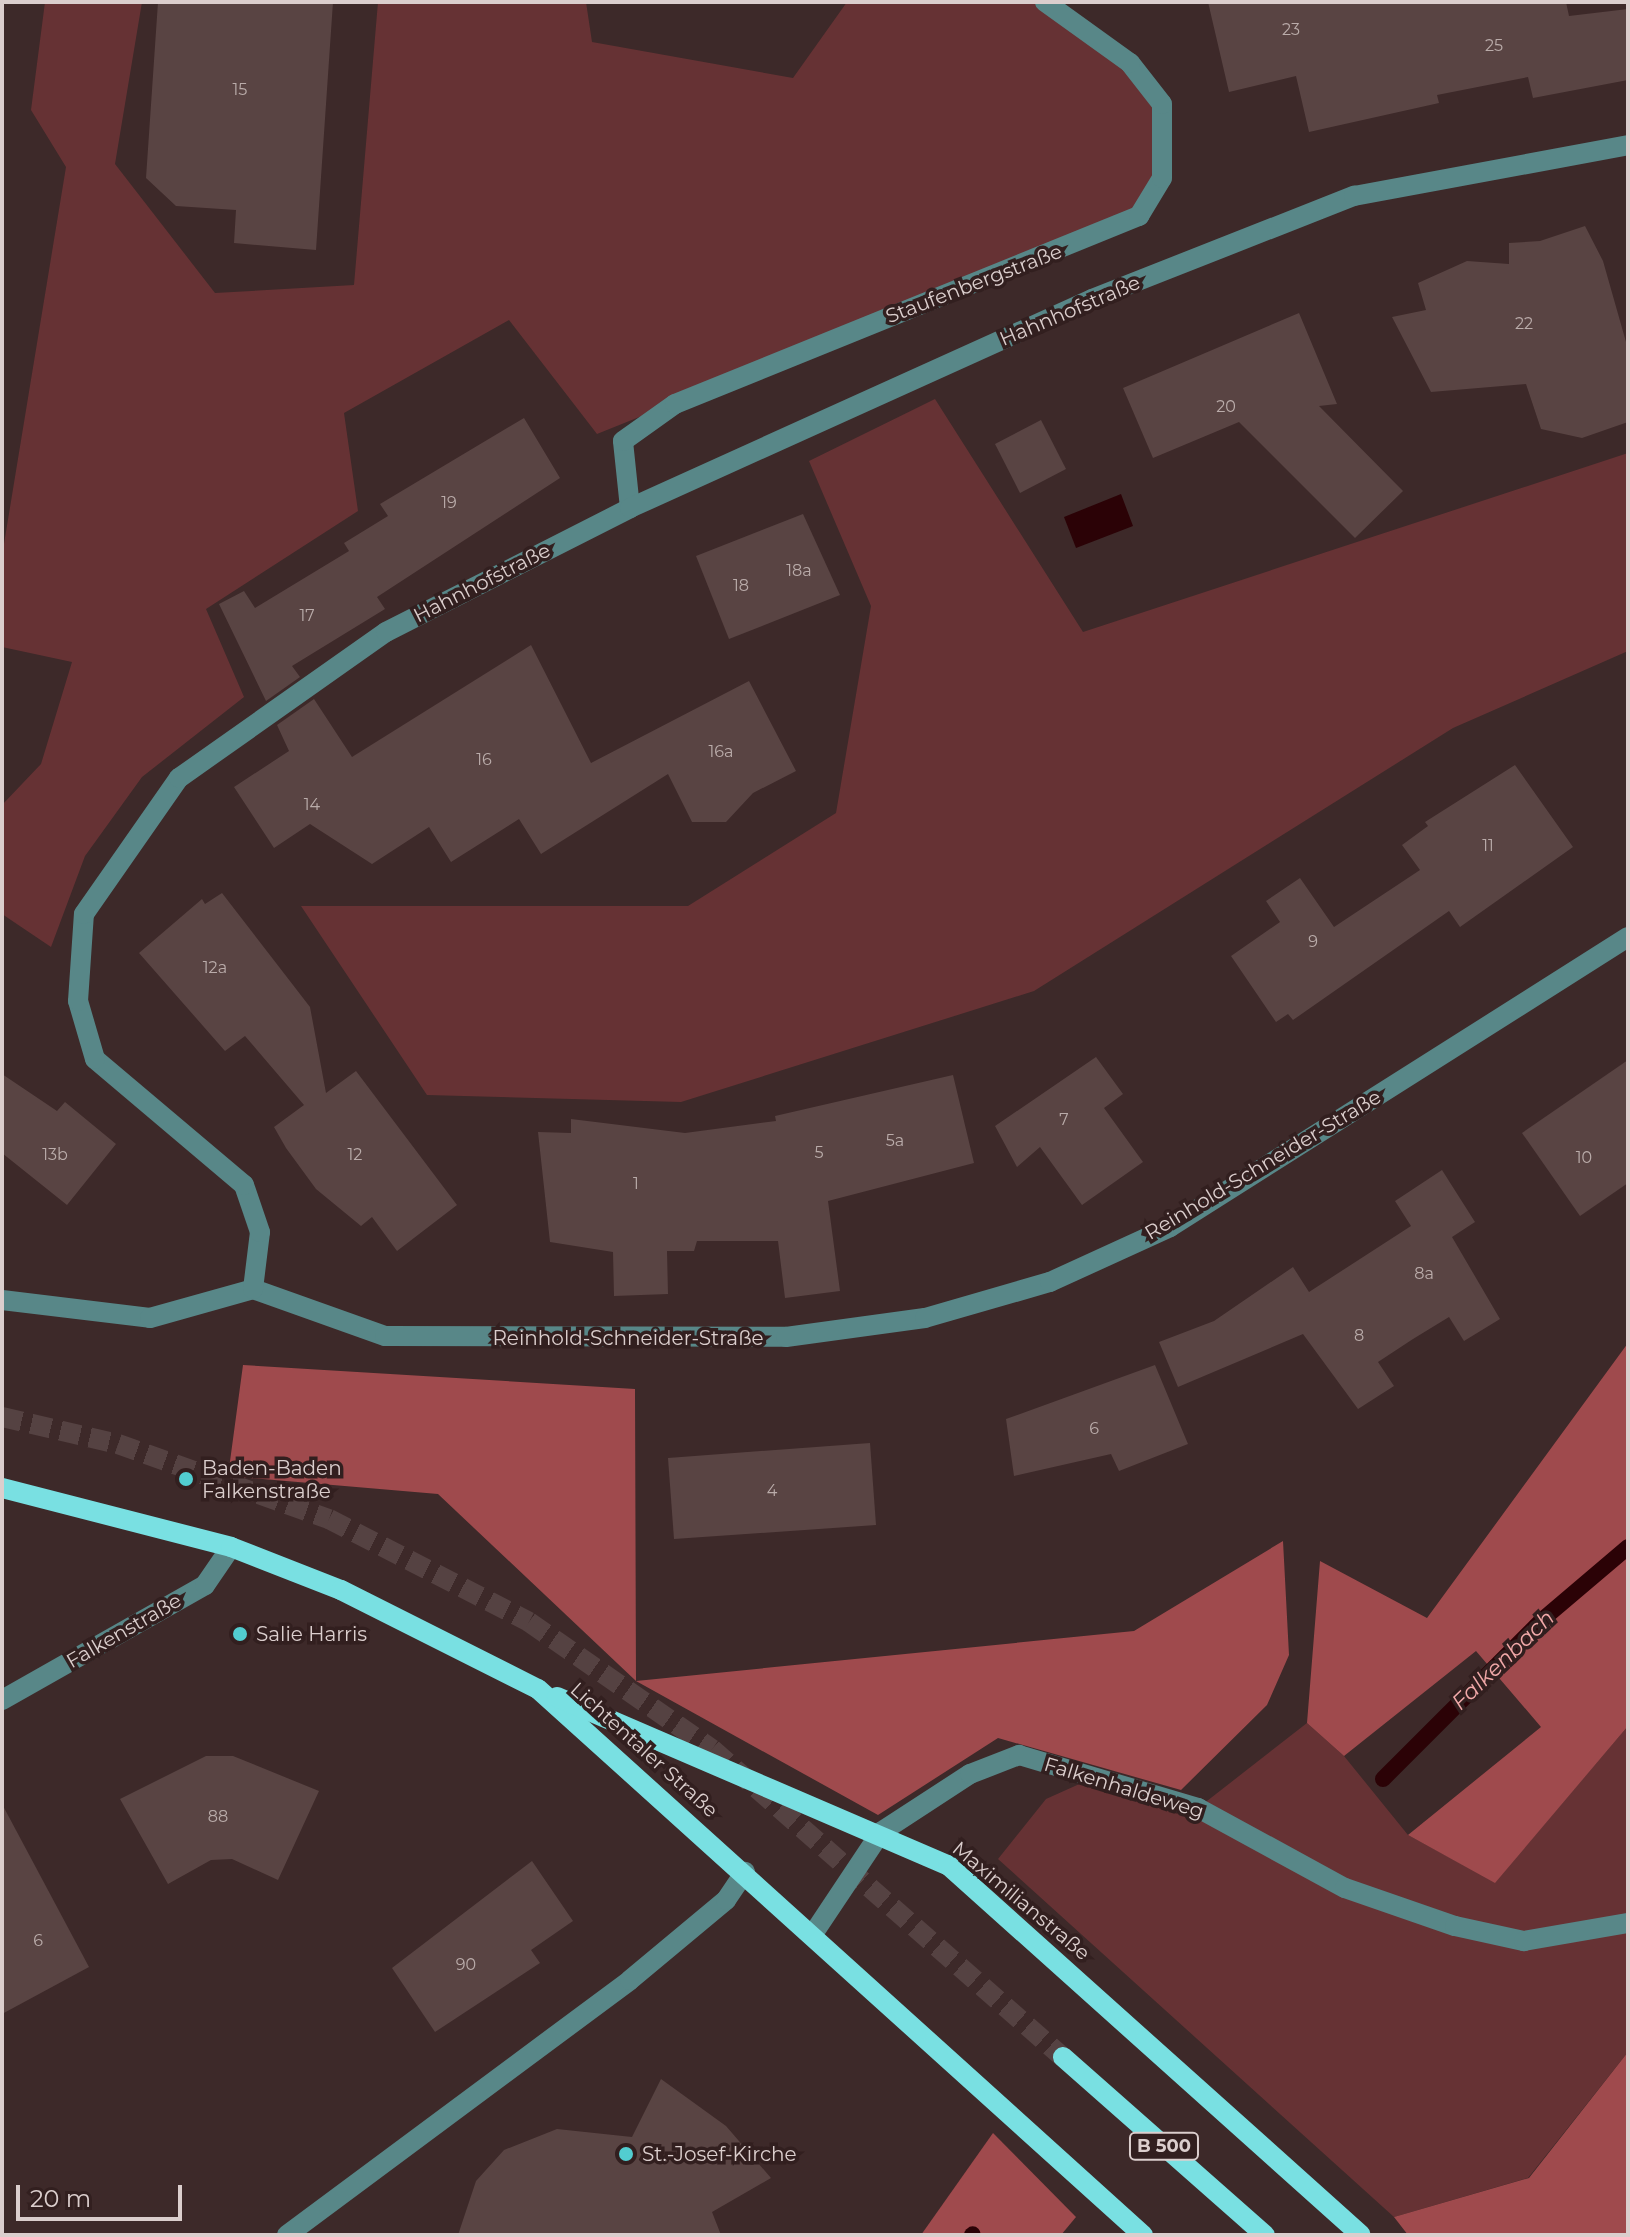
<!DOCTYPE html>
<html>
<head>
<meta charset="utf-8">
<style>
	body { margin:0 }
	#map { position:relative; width:1630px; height:2237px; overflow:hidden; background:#3d2929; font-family:Montserrat,sans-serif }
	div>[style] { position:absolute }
	.green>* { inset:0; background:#663234 }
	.forest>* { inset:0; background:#9f4a4d }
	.water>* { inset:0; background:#2b0206 }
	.stream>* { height:16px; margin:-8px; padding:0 8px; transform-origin:8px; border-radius:8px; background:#2b0206 }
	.building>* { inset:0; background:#594443 }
	.major-tunnel>* { height:20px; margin-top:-10px; transform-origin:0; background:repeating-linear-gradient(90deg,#554242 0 20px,transparent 0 30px) }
	.minor>* { height:20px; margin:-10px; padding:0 10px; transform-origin:10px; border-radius:10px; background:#588788 }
	.major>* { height:20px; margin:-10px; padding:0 10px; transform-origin:10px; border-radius:10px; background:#79e0e2 }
	.dots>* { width:22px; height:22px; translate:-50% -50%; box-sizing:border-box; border:4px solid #321f1f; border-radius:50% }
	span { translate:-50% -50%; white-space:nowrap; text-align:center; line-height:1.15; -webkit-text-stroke:7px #321f1f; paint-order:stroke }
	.number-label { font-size:16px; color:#baacaa }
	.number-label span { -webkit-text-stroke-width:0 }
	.shield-label span { padding:2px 6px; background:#321f1f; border:2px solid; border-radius:6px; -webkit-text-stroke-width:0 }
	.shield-label { font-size:18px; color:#dbcecd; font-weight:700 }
	.street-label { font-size:20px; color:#dbcecd }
	.poi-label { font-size:20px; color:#dbcecd }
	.left { translate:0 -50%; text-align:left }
	.water-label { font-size:22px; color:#f2a9a9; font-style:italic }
	.frame { position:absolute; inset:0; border:4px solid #dbcecd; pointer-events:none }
	.scale { position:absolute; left:16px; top:2185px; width:166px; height:36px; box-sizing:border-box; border:4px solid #dbcecd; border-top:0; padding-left:10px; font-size:24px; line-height:28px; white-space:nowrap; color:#dbcecd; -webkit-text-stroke:6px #321f1f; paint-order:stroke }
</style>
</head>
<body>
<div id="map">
	<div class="green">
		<div style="clip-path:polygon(45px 2px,142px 2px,115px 164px,215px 293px,354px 285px,378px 2px,586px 2px,592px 42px,793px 78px,847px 2px,1032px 2px,1130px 63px,1162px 104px,1162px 178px,1139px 216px,597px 434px,509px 320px,344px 413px,358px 511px,206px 609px,244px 697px,142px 777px,85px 856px,51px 947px,2px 914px,2px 805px,41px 764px,72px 662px,2px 647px,2px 556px,66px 167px,31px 110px)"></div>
		<div style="clip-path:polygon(935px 399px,1083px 632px,1628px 453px,1628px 651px,1453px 728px,1034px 991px,681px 1102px,427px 1095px,301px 906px,688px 906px,836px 813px,871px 606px,809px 461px)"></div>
		<div style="clip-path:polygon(1307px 1723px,1344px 1756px,1408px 1835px,1495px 1882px,1628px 1726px,1628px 2052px,1528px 2178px,1394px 2217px,998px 1859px,1046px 1799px,1095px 1777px,1198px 1808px)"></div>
	</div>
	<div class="forest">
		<div style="clip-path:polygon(1628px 1343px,1628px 1726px,1495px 1883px,1408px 1835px,1541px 1727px,1476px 1651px,1344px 1756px,1307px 1723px,1320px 1561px,1427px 1618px)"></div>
		<div style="clip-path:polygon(243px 1365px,635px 1389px,636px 1681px,1134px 1631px,1283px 1541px,1289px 1655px,1267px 1705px,1181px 1790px,998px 1738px,878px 1815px,636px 1681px,438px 1494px,228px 1476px)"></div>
		<div style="clip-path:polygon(1628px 2052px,1628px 2235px,1408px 2235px,1394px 2217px,1529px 2178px)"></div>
		<div style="clip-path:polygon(993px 2133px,1076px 2217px,1061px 2235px,921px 2235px)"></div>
	</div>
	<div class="water">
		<div style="clip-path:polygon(1121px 494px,1133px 526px,1076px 548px,1064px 517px)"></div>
	</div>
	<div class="stream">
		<div style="left:1383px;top:1779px;width:225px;rotate:-45deg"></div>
		<div style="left:1542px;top:1620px;width:113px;rotate:-40.3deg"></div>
		<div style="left:972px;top:2235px;width:1px;rotate:-45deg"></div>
	</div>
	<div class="building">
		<div style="clip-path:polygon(158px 2px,333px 2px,316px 250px,234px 243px,236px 210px,176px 206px,146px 178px)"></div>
		<div style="clip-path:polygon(1208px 2px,1566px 2px,1569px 16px,1628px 9px,1628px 80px,1533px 98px,1528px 77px,1437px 95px,1439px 103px,1309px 132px,1296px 76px,1229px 92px)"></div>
		<div style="clip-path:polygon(1585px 226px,1603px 261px,1628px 349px,1628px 422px,1582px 438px,1541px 429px,1526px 384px,1431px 392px,1392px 317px,1426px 310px,1418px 283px,1467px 261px,1509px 264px,1509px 243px,1540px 241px)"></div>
		<div style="clip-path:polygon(1299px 313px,1337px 404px,1319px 406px,1403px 491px,1355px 538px,1239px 422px,1153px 458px,1123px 388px)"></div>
		<div style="clip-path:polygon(524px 418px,560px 478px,377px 597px,385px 609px,292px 666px,300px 677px,266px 701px,219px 604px,244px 591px,255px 608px,349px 551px,344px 543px,388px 516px,380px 504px)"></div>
		<div style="clip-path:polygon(1041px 420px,1066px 469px,1020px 493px,995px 444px)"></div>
		<div style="clip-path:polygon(803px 514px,840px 595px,729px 639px,696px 556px)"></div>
		<div style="clip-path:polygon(531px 645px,591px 763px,749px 681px,796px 771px,753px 793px,726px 822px,692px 822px,668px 774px,541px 854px,519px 819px,451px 862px,429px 827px,372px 864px,310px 824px,274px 848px,234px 787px,289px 751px,277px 725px,314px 699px,352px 757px)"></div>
		<div style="clip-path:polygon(1515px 765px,1573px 847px,1460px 927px,1449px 911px,1293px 1020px,1288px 1014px,1276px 1022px,1231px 956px,1280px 922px,1266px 901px,1300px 878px,1334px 927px,1420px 870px,1402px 845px,1428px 826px,1425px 822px)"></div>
		<div style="clip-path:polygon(222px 893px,310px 1007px,326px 1093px,356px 1071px,457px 1205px,397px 1251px,372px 1217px,361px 1226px,316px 1189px,286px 1148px,274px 1127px,304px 1105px,245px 1036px,225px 1051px,139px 953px,202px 899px,205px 904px)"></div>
		<div style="clip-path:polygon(1096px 1057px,1123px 1094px,1104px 1108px,1143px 1162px,1082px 1205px,1040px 1147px,1017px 1167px,995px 1126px)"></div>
		<div style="clip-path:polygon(1628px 1060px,1628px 1183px,1580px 1216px,1522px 1133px)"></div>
		<div style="clip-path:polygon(2px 1074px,57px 1111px,65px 1102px,116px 1144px,67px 1205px,2px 1153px)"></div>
		<div style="clip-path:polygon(953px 1075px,974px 1163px,828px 1201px,840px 1291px,785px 1298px,778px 1241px,697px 1241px,694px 1251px,667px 1251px,668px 1294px,614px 1296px,613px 1252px,550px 1242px,538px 1132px,571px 1133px,571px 1119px,685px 1133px,776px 1121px,775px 1116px)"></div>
		<div style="clip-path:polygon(1442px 1170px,1475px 1222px,1452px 1237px,1500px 1319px,1464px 1341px,1449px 1317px,1413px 1339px,1378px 1362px,1394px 1386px,1358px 1409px,1303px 1334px,1178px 1387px,1159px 1342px,1214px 1321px,1293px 1267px,1309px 1292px,1411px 1226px,1395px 1201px)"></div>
		<div style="clip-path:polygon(1155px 1365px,1188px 1444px,1119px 1471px,1111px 1454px,1014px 1476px,1006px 1419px)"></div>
		<div style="clip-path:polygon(870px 1443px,876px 1525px,674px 1539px,668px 1458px)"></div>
		<div style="clip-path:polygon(206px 1756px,233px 1756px,319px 1791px,278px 1880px,232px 1859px,211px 1860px,168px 1884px,120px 1799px)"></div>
		<div style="clip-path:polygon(2px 1804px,89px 1967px,2px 2014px)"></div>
		<div style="clip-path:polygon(532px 1861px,573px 1921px,531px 1950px,540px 1963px,435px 2032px,392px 1968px)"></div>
		<div style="clip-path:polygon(661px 2079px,726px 2126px,771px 2178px,712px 2212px,721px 2235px,458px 2235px,476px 2181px,504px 2150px,557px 2129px,632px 2137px)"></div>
	</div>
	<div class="major-tunnel">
		<div style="left:2px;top:1417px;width:119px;rotate:13.1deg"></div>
		<div style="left:118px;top:1444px;width:224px;rotate:19.6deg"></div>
		<div style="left:329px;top:1519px;width:225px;rotate:27.2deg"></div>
		<div style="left:529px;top:1622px;width:223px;rotate:34.8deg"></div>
		<div style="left:712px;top:1749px;width:467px;rotate:41.3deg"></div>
	</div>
	<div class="minor">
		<div style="left:630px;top:508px;width:67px;rotate:-96deg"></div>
		<div style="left:623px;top:441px;width:64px;rotate:-35.4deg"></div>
		<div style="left:675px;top:404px;width:501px;rotate:-22.06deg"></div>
		<div style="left:1139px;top:216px;width:44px;rotate:-58.8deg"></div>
		<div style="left:1162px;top:178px;width:74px;rotate:-90deg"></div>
		<div style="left:1162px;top:104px;width:52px;rotate:-128deg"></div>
		<div style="left:1130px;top:63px;width:105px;rotate:-144.3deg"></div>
		<div style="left:253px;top:1289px;width:140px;rotate:19.6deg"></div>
		<div style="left:385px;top:1336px;width:401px;rotate:0.1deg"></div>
		<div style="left:786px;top:1337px;width:140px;rotate:-7.8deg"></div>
		<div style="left:925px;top:1318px;width:130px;rotate:-16.1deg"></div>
		<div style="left:1050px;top:1282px;width:132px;rotate:-24.6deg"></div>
		<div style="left:1170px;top:1227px;width:542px;rotate:-32.34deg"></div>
		<div style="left:2px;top:1300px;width:149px;rotate:6.9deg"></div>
		<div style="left:150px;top:1318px;width:107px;rotate:-15.7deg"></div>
		<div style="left:253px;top:1289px;width:57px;rotate:-83deg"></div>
		<div style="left:260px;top:1232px;width:50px;rotate:-108.8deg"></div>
		<div style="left:244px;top:1185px;width:195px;rotate:-139.8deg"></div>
		<div style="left:95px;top:1059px;width:60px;rotate:-106.3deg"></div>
		<div style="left:78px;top:1001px;width:87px;rotate:-86.1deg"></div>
		<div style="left:84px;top:914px;width:166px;rotate:-55.1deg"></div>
		<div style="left:179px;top:778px;width:253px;rotate:-35.2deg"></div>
		<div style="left:386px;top:632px;width:274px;rotate:-26.9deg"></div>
		<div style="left:630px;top:508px;width:507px;rotate:-24.34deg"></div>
		<div style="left:1092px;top:299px;width:282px;rotate:-21.5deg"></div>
		<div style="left:1354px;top:196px;width:279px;rotate:-10.5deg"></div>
		<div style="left:2px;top:1700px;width:233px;rotate:-29.5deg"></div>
		<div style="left:205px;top:1585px;width:46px;rotate:-55.6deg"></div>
		<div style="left:813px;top:1934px;width:123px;rotate:-56.3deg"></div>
		<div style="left:881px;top:1832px;width:106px;rotate:-33.1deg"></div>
		<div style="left:970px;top:1774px;width:53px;rotate:-21.2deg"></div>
		<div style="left:1019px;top:1755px;width:187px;rotate:16.5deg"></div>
		<div style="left:1198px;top:1808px;width:167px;rotate:28.6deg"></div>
		<div style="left:1345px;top:1888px;width:116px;rotate:19.1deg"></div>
		<div style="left:1455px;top:1926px;width:71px;rotate:12.3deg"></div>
		<div style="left:1524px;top:1941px;width:106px;rotate:-9.8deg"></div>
		<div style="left:287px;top:2235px;width:427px;rotate:-36.6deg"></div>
		<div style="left:630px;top:1980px;width:125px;rotate:-39.8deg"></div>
		<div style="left:726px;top:1900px;width:34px;rotate:-56deg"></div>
	</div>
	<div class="major">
		<div style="left:2px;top:1488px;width:236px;rotate:14.4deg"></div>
		<div style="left:231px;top:1547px;width:118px;rotate:21.4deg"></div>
		<div style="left:341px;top:1590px;width:220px;rotate:26.7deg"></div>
		<div style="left:538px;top:1689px;width:815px;rotate:42.07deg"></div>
		<div style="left:557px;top:1697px;width:426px;rotate:23.3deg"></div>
		<div style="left:948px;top:1865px;width:554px;rotate:41.86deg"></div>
		<div style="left:1063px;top:2057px;width:269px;rotate:41.4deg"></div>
	</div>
	<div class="dots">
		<div style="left:186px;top:1479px;background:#52cdd0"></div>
		<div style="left:240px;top:1634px;background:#52cdd0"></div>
		<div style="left:626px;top:2154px;background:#52cdd0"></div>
	</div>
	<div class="number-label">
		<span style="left:1291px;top:30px">23</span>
		<span style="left:1494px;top:46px">25</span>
		<span style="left:240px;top:90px">15</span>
		<span style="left:1524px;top:324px">22</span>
		<span style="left:1226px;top:407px">20</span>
		<span style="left:449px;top:503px">19</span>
		<span style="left:799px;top:571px">18a</span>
		<span style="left:741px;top:586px">18</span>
		<span style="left:307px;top:616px">17</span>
		<span style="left:721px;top:752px">16a</span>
		<span style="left:484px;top:760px">16</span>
		<span style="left:312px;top:805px">14</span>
		<span style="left:1488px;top:846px">11</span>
		<span style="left:1313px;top:942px">9</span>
		<span style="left:215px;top:968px">12a</span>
		<span style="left:1064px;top:1120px">7</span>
		<span style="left:895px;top:1141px">5a</span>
		<span style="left:819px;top:1153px">5</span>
		<span style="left:55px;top:1155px">13b</span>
		<span style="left:355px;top:1155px">12</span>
		<span style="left:1584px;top:1158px">10</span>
		<span style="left:636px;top:1184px">1</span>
		<span style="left:1424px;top:1274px">8a</span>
		<span style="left:1359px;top:1336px">8</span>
		<span style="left:1094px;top:1429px">6</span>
		<span style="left:772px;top:1491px">4</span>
		<span style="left:218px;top:1817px">88</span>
		<span style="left:38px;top:1941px">6</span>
		<span style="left:466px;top:1965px">90</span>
	</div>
	<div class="shield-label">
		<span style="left:1164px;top:2146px">B 500</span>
	</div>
	<div class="street-label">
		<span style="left:974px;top:284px;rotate:-21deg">Staufenbergstraße</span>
		<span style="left:1070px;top:311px;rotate:-23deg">Hahnhofstraße</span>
		<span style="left:482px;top:583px;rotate:-27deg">Hahnhofstraße</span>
		<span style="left:1263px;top:1165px;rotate:-31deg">Reinhold-Schneider-Straße</span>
		<span style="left:628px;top:1338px">Reinhold-Schneider-Straße</span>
		<span style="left:124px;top:1631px;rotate:-30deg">Falkenstraße</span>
		<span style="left:644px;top:1750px;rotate:42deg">Lichtentaler Straße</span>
		<span style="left:1124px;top:1788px;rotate:17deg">Falkenhaldeweg</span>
		<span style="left:1021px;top:1901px;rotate:40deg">Maximilianstraße</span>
	</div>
	<div class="poi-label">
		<span class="left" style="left:202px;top:1480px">Baden-Baden<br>Falkenstraße</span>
		<span class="left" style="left:256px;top:1634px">Salie Harris</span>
		<span class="left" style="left:642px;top:2154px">St.-Josef-Kirche</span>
	</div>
	<div class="water-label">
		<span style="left:1503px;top:1660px;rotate:-44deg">Falkenbach</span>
	</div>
	<div class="frame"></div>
	<div class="scale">20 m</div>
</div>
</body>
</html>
